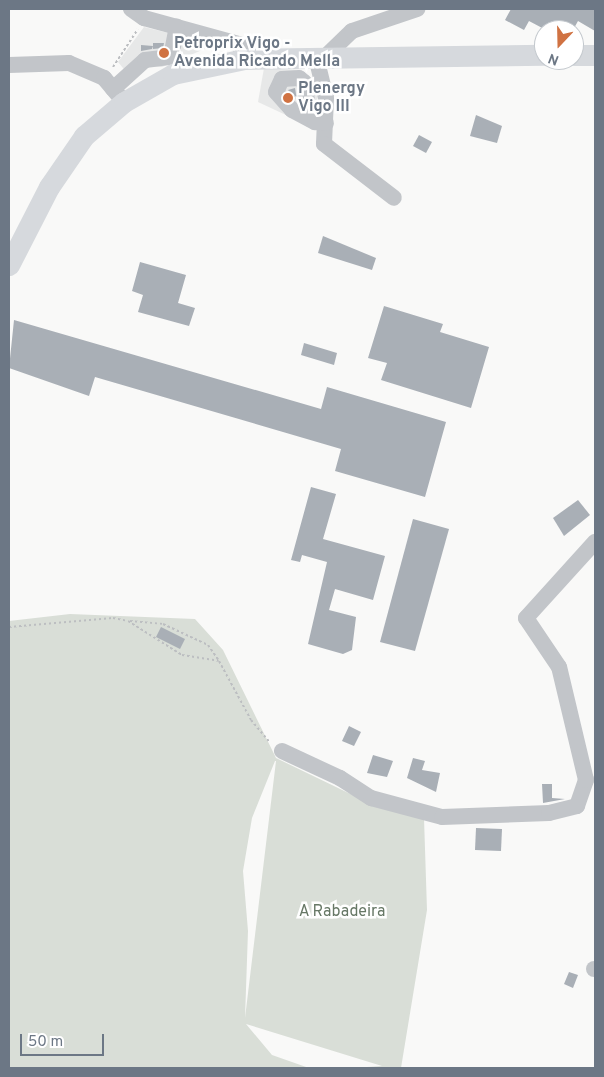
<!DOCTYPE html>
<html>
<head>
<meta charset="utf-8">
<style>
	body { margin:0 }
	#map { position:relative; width:604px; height:1077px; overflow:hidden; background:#f9f9f8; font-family:Overpass,sans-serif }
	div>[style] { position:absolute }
	.built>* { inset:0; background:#e7e8e8 }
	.green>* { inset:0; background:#d9ded7 }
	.building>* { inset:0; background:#a9afb6 }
	.path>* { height:2px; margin-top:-1px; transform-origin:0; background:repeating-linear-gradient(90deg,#bcbec1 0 2.5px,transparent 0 5px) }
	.minor>* { height:16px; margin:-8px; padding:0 8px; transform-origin:8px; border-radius:8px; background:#c2c5c9 }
	.major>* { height:21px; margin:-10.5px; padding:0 10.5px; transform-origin:10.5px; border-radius:10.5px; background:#d6d9dd }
	.dots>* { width:14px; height:14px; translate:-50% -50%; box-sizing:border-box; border:2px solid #fff; border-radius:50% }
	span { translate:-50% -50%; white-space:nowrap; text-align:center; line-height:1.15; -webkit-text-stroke:5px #fff; paint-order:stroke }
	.poi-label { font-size:16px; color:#6c7785; font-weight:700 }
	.left { translate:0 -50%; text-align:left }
	.park-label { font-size:16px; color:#677866 }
	.frame { position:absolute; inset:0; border:10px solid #6c7785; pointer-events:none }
	.north { position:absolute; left:534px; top:20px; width:50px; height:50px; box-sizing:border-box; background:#fff; border:1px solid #c4c9ce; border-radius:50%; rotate:201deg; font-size:14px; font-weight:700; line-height:20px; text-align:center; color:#6c7785 }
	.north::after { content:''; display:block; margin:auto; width:18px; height:22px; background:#d07242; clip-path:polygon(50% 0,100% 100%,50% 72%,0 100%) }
	.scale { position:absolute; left:20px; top:1034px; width:84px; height:22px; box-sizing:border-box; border:2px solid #6c7785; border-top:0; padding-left:6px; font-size:15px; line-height:18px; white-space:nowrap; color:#6c7785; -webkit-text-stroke:4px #fff; paint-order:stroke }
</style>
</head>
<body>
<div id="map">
	<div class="built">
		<div style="clip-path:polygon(144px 27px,205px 42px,207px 48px,162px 67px,148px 66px,132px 79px,118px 62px)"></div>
		<div style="clip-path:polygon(264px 68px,295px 70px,311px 79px,317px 94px,318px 130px,258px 102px)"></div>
	</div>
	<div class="green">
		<div style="clip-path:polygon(evenodd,70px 614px,195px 619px,223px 650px,276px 758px,365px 801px,424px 818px,427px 910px,401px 1068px,352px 1068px,382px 1066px,246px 1024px,272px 1055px,309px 1068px,9px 1068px,9px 621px,70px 614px,275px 761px,276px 761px,245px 1018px,248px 931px,243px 871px,252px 818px,275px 761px)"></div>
	</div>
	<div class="building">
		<div style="clip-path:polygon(511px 9px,595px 9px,595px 31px,578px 21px,573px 30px,553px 22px,546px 30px,529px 21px,524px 30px,505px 20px)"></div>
		<div style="clip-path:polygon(153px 43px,164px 43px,163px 48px,153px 49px)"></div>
		<div style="clip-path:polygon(141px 45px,153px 46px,152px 49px,141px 51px)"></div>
		<div style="clip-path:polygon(295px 88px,297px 100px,288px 90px)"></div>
		<div style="clip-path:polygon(476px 115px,502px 126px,497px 143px,470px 136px)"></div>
		<div style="clip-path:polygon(419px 135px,432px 142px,426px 153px,413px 146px)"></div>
		<div style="clip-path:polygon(323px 236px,376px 258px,372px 270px,318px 253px)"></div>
		<div style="clip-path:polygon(140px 262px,186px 275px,178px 303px,195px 308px,189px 326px,138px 312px,143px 295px,132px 291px)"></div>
		<div style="clip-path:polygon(384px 306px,443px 324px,440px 332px,489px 347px,471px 408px,381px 380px,387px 363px,368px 358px)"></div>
		<div style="clip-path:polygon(14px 320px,321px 409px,327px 387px,446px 422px,425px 497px,335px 471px,341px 449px,95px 377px,89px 396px,9px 368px)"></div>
		<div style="clip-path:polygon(304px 343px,337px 353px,334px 365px,301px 355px)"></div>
		<div style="clip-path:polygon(311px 487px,336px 494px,323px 539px,385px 556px,373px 600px,335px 589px,329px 610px,356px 617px,352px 650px,343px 654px,308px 644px,327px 562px,302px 555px,300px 562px,291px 560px)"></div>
		<div style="clip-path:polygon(578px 500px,590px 515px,564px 536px,553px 518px)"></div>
		<div style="clip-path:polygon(413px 519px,449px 529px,415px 651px,380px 642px)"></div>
		<div style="clip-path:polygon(161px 627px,185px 639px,180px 649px,156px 637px)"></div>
		<div style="clip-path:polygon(349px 726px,361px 732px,354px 746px,342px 741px)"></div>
		<div style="clip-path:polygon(373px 755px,393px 761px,387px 777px,367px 773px)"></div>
		<div style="clip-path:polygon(413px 758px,425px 761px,422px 770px,440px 773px,436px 792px,407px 778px)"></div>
		<div style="clip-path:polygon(542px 784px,552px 784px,552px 798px,565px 799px,543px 803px)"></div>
		<div style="clip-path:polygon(476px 828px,502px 829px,501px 851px,475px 850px)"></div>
		<div style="clip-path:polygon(569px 972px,578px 975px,573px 988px,564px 984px)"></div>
	</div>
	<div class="path">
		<div style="left:113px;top:67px;width:45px;rotate:-56.7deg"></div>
		<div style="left:130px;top:621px;width:33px;rotate:5deg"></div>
		<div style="left:163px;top:624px;width:50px;rotate:25deg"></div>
		<div style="left:208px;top:645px;width:19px;rotate:55deg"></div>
		<div style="left:9px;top:627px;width:104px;rotate:-4.9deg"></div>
		<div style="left:113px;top:618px;width:15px;rotate:11deg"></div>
		<div style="left:128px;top:621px;width:64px;rotate:32.2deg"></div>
		<div style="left:182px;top:655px;width:37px;rotate:9deg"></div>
		<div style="left:219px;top:661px;width:67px;rotate:61.5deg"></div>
		<div style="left:251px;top:720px;width:30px;rotate:50deg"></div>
	</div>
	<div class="minor">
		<div style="left:131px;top:9px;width:16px;rotate:35deg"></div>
		<div style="left:144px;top:18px;width:98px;rotate:15.3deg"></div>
		<div style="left:239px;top:44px;width:16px;rotate:72deg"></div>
		<div style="left:316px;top:57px;width:42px;rotate:76.3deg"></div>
		<div style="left:326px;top:98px;width:46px;rotate:92.5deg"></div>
		<div style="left:324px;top:144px;width:88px;rotate:37.6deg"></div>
		<div style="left:325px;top:57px;width:37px;rotate:-44deg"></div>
		<div style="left:352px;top:31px;width:69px;rotate:-18.7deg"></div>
		<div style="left:9px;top:65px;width:60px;rotate:-1.9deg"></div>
		<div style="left:69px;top:63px;width:38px;rotate:23deg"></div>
		<div style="left:104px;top:78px;width:31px;rotate:50deg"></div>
		<div style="left:113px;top:89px;width:43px;rotate:-42.2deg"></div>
		<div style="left:145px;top:60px;width:26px;rotate:-7deg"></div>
		<div style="left:171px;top:57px;width:31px;rotate:-79deg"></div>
		<div style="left:310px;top:119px;width:37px;rotate:-99deg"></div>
		<div style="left:304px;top:82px;width:6px;rotate:-141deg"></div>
		<div style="left:299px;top:78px;width:17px;rotate:177deg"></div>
		<div style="left:282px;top:79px;width:14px;rotate:115deg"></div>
		<div style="left:276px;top:92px;width:24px;rotate:48deg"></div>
		<div style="left:292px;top:110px;width:26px;rotate:28deg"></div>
		<div style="left:315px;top:122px;width:11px;rotate:5deg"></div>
		<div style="left:282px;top:751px;width:64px;rotate:25deg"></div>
		<div style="left:340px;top:778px;width:37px;rotate:33deg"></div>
		<div style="left:371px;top:798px;width:73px;rotate:15deg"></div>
		<div style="left:442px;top:817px;width:107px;rotate:-2.1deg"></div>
		<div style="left:549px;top:813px;width:29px;rotate:-14deg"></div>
		<div style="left:577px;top:806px;width:28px;rotate:-71deg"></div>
		<div style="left:586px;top:780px;width:116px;rotate:-103.4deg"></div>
		<div style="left:559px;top:667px;width:59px;rotate:-124deg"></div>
		<div style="left:526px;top:618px;width:103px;rotate:-47.8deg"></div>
		<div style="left:594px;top:969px;width:1px"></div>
	</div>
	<div class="major">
		<div style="left:574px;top:55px;width:21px"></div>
		<div style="left:9px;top:265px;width:88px;rotate:-62.9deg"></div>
		<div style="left:49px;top:187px;width:62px;rotate:-55.5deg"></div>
		<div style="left:84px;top:136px;width:52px;rotate:-40.4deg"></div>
		<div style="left:124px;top:102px;width:56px;rotate:-29.7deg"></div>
		<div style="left:173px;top:74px;width:73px;rotate:-11.9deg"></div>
		<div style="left:244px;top:59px;width:300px;rotate:-0.8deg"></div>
	</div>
	<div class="dots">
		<div style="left:164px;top:53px;background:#d07242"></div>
		<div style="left:288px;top:98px;background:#d07242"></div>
	</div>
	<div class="poi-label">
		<span class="left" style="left:174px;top:53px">Petroprix Vigo -<br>Avenida Ricardo Mella</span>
		<span class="left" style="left:298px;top:98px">Plenergy<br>Vigo III</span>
	</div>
	<div class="park-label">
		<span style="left:342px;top:912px">A Rabadeira</span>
	</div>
	<div class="frame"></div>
	<div class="north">N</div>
	<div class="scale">50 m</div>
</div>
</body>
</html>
